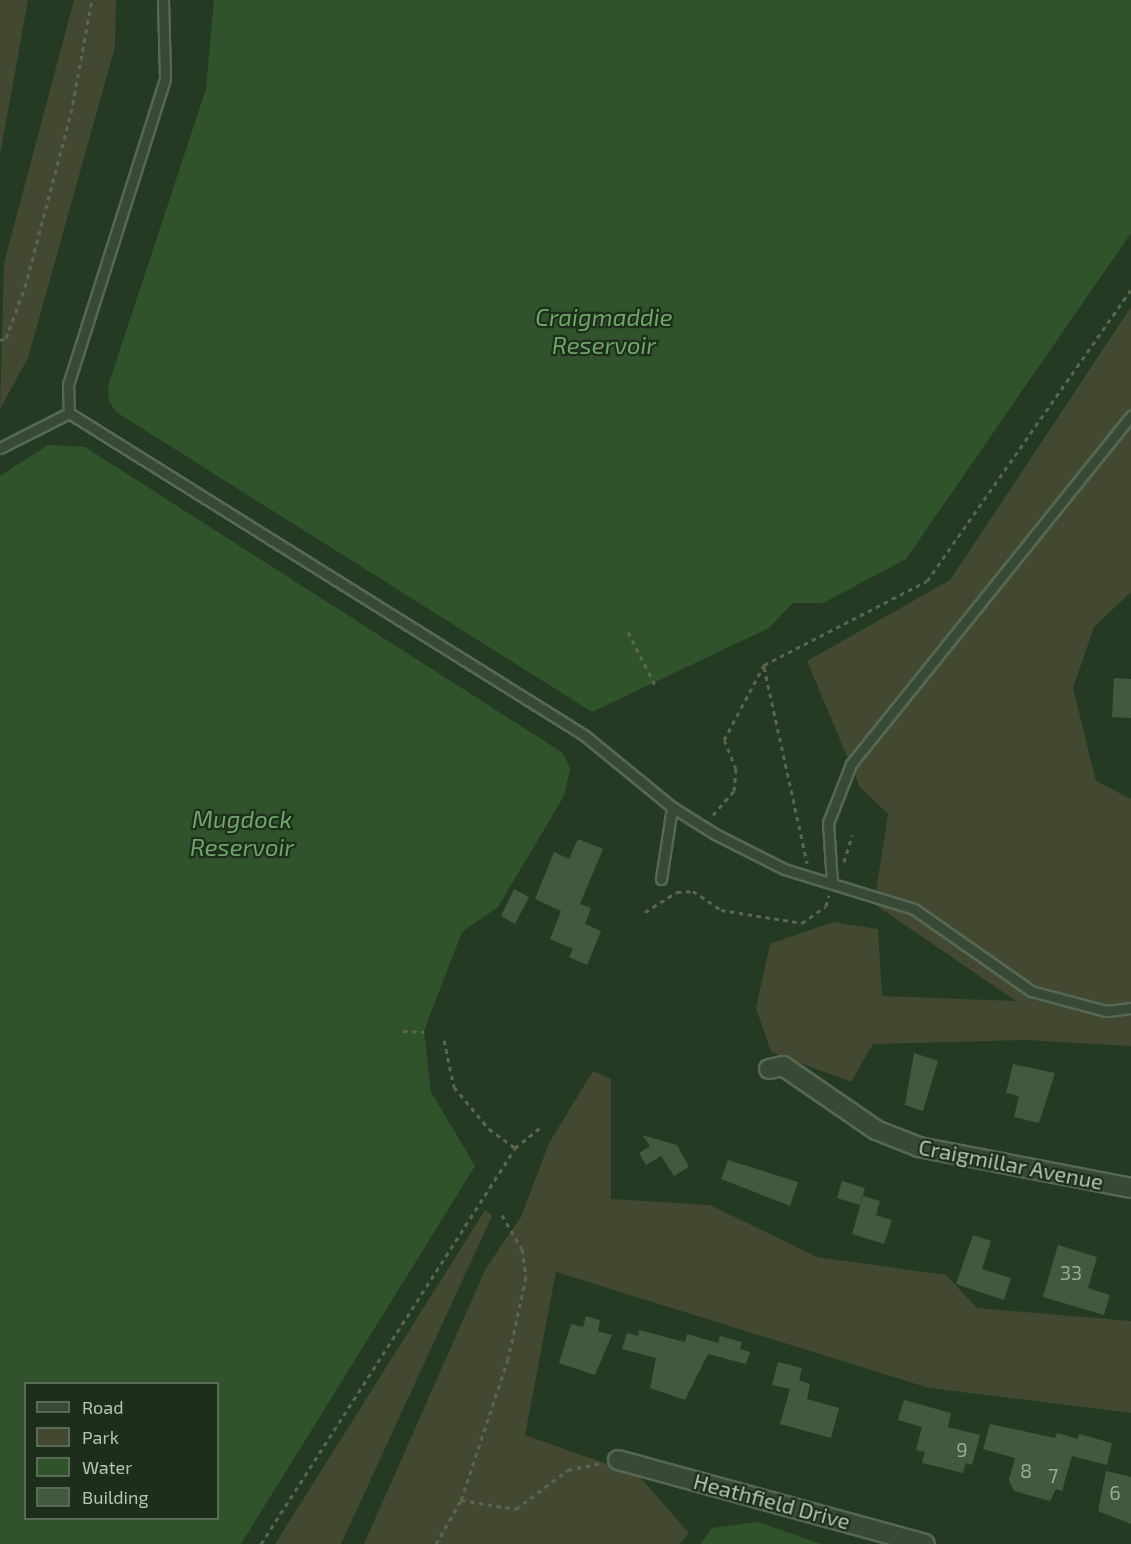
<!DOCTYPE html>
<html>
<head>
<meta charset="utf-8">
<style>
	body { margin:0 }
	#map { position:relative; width:1131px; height:1544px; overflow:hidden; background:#253a23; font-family:"Exo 2",sans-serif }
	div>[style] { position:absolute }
	.green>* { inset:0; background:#434830 }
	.water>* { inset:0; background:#30532c }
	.building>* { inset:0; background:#42593f }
	.path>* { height:3px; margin-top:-1.5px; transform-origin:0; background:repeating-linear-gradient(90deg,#5c6550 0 4.5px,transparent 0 9px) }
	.roads { filter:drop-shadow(2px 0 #566854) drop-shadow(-2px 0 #566854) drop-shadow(0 2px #566854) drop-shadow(0 -2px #566854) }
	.service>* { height:9px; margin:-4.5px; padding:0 4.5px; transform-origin:4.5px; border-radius:4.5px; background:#384a36 }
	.minor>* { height:18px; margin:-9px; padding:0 9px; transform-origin:9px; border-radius:9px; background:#384a36 }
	span { translate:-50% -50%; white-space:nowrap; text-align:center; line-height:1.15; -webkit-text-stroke:4.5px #1d2f1b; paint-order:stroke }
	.number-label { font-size:20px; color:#97ab94 }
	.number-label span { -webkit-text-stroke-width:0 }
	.street-label { font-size:22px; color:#b3c6b1 }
	.water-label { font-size:24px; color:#71a46b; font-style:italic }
	.legend { position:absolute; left:24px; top:1382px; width:195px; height:138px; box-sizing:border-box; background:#1d2f1b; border:2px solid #596b57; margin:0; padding:8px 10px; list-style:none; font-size:18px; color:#b3c6b1 }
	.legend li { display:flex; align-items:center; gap:12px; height:30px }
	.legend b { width:30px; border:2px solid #596b57 }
</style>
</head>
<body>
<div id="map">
	<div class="green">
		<div style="clip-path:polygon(0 0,28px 0,0 155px)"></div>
		<div style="clip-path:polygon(74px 0,116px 0,115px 47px,28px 358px,0 409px,4px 263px)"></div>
		<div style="clip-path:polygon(1131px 307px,1131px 592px,1094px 627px,1073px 688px,1096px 781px,1131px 799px,1131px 1046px,1024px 1040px,873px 1044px,851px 1082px,771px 1052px,756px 1008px,770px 944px,833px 922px,878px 929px,882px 996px,1016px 1001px,874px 904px,888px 814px,860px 787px,807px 661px,950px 580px)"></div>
		<div style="clip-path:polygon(593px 1071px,611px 1079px,611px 1199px,710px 1205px,817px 1257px,946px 1275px,977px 1308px,1131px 1321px,1131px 1413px,929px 1388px,556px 1272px,525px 1435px,638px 1475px,689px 1533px,680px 1544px,364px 1544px,486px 1268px,521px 1217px,549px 1143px)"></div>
		<div style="clip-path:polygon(485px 1210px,492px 1216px,341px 1544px,275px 1544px)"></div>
	</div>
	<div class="water">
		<div style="clip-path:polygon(214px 0,1131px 0,1131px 233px,906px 559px,823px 603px,793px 603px,769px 628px,592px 712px,116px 412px,109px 401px,108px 386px,206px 89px)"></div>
		<div style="clip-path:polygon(evenodd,48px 445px,85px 447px,563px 753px,570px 769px,564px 796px,498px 907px,462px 932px,424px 1031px,431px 1092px,475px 1166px,241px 1544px,0 1544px,0 476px,48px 445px,26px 1384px,218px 1384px,218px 1518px,26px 1518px,26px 1384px)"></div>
		<div style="clip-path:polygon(758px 1522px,818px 1543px,822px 1544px,700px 1544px,712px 1528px)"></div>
	</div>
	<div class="building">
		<div style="clip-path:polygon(1114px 678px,1131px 679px,1131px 718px,1112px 717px)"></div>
		<div style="clip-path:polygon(578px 839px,603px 849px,580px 904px,591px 908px,585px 924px,601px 931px,587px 965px,569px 957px,573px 949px,550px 939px,561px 911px,535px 899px,554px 852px,569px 859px)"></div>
		<div style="clip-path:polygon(514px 889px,529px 897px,515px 924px,501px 916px)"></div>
		<div style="clip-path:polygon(914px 1053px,938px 1061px,923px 1111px,905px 1105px)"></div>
		<div style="clip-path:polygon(1013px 1064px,1055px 1073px,1039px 1123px,1014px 1117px,1019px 1096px,1006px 1093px)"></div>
		<div style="clip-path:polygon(642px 1135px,677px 1145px,689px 1167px,674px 1176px,661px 1156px,646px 1165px,639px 1153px,650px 1146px)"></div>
		<div style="clip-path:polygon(728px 1160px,798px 1182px,790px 1206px,721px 1179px)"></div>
		<div style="clip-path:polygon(842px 1181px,865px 1188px,860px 1205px,837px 1198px)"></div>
		<div style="clip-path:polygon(863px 1196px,880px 1201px,876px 1215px,892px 1220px,884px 1244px,852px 1234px)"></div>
		<div style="clip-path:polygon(973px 1235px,991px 1241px,982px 1269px,1011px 1278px,1004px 1300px,956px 1284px)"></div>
		<div style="clip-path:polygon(1058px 1245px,1097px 1257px,1088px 1288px,1110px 1295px,1104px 1315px,1043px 1297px)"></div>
		<div style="clip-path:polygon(586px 1316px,600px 1320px,598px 1331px,612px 1335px,595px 1375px,559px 1363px,571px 1324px,583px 1327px)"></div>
		<div style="clip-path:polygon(639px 1330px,685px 1342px,687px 1334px,718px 1343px,720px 1336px,742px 1342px,740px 1349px,750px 1352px,746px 1364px,708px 1354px,685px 1400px,650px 1388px,656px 1358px,622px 1349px,627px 1333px,638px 1336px)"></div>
		<div style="clip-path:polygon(778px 1362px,802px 1368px,799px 1380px,810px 1384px,807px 1399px,839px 1408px,831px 1438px,780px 1424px,790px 1389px,772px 1385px)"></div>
		<div style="clip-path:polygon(904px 1400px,951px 1413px,948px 1427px,980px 1435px,972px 1465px,966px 1463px,963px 1473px,922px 1463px,925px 1452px,916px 1450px,922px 1427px,898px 1420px)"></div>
		<div style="clip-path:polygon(990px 1424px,1055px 1438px,1057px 1433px,1078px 1439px,1079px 1434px,1112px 1443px,1107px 1465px,1072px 1456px,1062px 1491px,1056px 1489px,1050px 1501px,1014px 1491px,1009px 1480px,1015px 1458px,983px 1449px)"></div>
		<div style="clip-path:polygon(1106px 1471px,1131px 1477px,1131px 1524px,1098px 1511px)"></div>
	</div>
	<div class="path">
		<div style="left:0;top:340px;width:6px;rotate:-18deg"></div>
		<div style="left:6px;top:338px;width:54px;rotate:-69.6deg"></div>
		<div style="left:25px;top:287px;width:180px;rotate:-75.2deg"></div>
		<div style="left:71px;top:113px;width:115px;rotate:-79.5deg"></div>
		<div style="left:628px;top:632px;width:59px;rotate:63deg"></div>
		<div style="left:764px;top:667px;width:201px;rotate:77.6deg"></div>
		<div style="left:713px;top:815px;width:32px;rotate:-49deg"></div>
		<div style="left:734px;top:791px;width:22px;rotate:-85deg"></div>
		<div style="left:736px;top:769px;width:31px;rotate:-112deg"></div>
		<div style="left:724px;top:740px;width:85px;rotate:-61.9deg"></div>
		<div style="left:764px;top:665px;width:183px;rotate:-27.3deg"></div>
		<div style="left:927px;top:581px;width:355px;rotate:-55deg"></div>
		<div style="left:844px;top:862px;width:28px;rotate:-73deg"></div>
		<div style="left:645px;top:912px;width:38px;rotate:-32deg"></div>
		<div style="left:677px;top:892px;width:16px;rotate:-4deg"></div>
		<div style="left:693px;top:891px;width:34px;rotate:34deg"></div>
		<div style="left:721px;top:910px;width:82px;rotate:9.1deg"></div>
		<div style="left:802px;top:923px;width:29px;rotate:-35deg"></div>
		<div style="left:826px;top:906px;width:11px;rotate:-75deg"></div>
		<div style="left:403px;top:1031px;width:21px;rotate:3deg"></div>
		<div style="left:444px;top:1040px;width:48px;rotate:78deg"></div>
		<div style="left:454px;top:1087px;width:55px;rotate:50.2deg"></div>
		<div style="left:489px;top:1129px;width:32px;rotate:36deg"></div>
		<div style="left:502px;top:1215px;width:39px;rotate:60deg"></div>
		<div style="left:522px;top:1249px;width:28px;rotate:82deg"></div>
		<div style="left:526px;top:1277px;width:84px;rotate:102.4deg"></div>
		<div style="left:508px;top:1359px;width:149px;rotate:108.4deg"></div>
		<div style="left:461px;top:1500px;width:56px;rotate:9.3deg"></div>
		<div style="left:516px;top:1509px;width:65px;rotate:-36.9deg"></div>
		<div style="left:568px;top:1470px;width:34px;rotate:-12deg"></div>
		<div style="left:261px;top:1544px;width:470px;rotate:-57.3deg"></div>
		<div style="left:515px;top:1148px;width:33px;rotate:-39deg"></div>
		<div style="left:436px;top:1544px;width:51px;rotate:-60.4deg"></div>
	</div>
	<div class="roads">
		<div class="service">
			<div style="left:163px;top:0;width:79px;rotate:88.5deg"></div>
			<div style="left:165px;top:79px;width:320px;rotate:107.6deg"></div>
			<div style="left:68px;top:384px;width:29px;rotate:88deg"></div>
			<div style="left:69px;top:413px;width:607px;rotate:32.02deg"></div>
			<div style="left:584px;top:735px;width:114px;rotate:39.3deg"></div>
			<div style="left:672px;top:807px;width:51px;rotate:32.1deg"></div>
			<div style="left:715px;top:834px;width:77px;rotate:26.9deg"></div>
			<div style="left:784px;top:869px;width:136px;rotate:17.1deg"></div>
			<div style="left:914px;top:909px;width:143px;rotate:35deg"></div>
			<div style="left:1031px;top:991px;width:78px;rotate:14.9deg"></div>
			<div style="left:1106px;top:1011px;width:25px;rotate:-7deg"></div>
			<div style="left:0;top:448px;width:77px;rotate:-26.9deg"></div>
			<div style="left:661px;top:879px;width:73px;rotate:-81.3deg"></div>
			<div style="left:832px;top:883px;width:60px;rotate:-93.8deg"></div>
			<div style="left:828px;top:823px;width:63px;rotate:-68.7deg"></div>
			<div style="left:851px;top:764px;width:447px;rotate:-51.2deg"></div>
		</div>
		<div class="minor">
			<div style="left:769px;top:1069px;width:14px;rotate:-12deg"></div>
			<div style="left:783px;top:1066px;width:113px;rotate:34.5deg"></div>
			<div style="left:876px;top:1130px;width:46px;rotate:21.6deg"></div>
			<div style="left:919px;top:1147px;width:216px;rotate:10.9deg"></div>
			<div style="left:618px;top:1460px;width:318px;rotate:15.3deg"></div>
		</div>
	</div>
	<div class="number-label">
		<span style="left:1071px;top:1272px">33</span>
		<span style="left:962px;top:1449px">9</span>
		<span style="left:1026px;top:1470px">8</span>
		<span style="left:1053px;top:1475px">7</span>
		<span style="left:1115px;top:1492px">6</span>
	</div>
	<div class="street-label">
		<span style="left:1011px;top:1164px;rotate:11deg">Craigmillar Avenue</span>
		<span style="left:772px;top:1501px;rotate:15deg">Heathfield Drive</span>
	</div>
	<div class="water-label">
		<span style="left:604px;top:331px">Craigmaddie<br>Reservoir</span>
		<span style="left:242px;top:833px">Mugdock<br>Reservoir</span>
	</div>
	<ul class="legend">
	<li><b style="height:8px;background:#384a36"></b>Road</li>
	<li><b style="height:16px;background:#434830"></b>Park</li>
	<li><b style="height:16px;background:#30532c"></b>Water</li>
	<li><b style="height:16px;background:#42593f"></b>Building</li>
	</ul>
</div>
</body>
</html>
